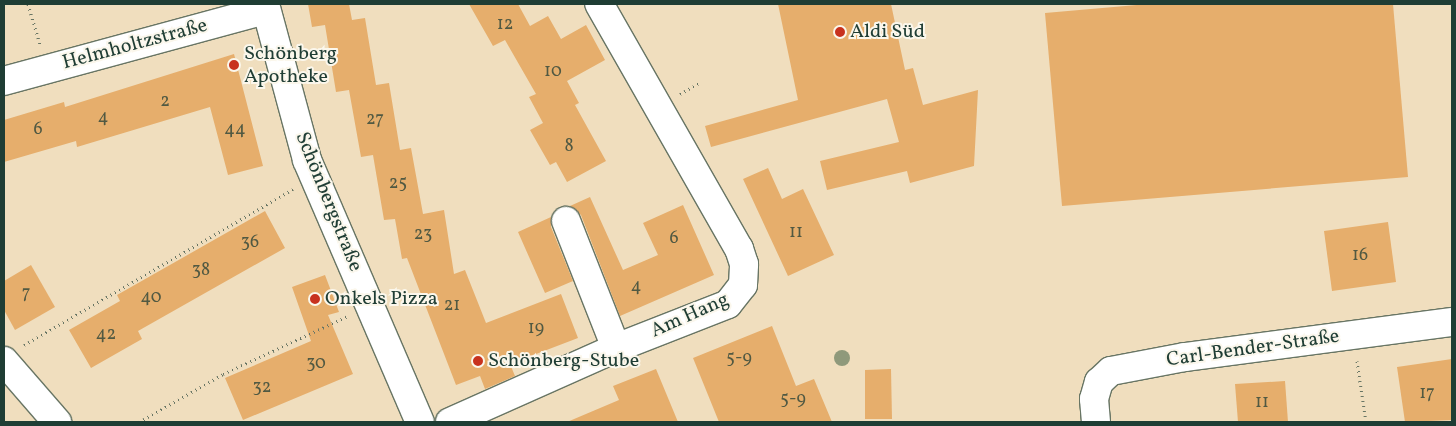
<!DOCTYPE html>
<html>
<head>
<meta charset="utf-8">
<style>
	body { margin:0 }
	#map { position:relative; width:1456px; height:426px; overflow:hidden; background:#f0debe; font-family:Vollkorn,serif }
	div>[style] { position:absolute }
	.building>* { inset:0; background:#e6ae6c }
	.path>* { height:3px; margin-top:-1.5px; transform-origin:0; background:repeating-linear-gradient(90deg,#687564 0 1px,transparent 0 5px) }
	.roads { filter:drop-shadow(1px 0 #687564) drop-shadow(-1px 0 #687564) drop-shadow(0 1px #687564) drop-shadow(0 -1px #687564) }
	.minor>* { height:28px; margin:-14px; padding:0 14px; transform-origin:14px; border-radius:14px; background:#fff }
	.trees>* { width:16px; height:16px; margin:-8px; border-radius:50%; background:#8f997b }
	.dots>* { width:14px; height:14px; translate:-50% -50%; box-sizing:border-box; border:2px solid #fbf7ec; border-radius:50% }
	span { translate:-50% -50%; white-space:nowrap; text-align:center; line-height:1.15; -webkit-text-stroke:4px #fbf7ec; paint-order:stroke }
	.number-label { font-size:18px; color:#515942 }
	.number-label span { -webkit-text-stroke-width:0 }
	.poi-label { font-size:20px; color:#1f3d34 }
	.left { translate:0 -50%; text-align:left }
	.street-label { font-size:20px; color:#1f3d34 }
	.frame { position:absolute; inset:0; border:5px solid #1f3d34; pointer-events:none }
</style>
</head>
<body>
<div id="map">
	<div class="building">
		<div style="clip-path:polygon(308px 4px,349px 4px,352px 20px,365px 18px,376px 85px,389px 83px,400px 150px,411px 148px,423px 214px,444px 210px,454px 274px,465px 270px,486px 323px,561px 294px,578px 338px,510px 364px,515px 376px,485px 389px,480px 376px,456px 385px,407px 258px,402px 259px,395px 219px,384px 220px,373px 155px,361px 157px,349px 90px,336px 92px,325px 25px,312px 27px)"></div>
		<div style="clip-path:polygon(469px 4px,518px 4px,530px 26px,548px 16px,561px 39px,586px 25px,605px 60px,567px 81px,579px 103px,575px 105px,606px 161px,567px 182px,556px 162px,550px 165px,530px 130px,543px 123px,529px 97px,536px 94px,505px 40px,493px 46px)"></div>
		<div style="clip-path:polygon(778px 4px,891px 4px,905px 70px,913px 68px,923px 105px,978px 90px,974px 166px,910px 183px,907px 171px,827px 190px,820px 161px,899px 142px,887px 99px,711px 147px,705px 126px,798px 100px)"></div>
		<div style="clip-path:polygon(1148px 4px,1393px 4px,1408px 177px,1062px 206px,1045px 13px)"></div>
		<div style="clip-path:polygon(234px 54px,263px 166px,228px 175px,210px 107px,77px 147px,76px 141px,4px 162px,4px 120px,64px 102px,65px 107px)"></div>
		<div style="clip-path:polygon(768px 168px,782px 199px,803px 189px,834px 255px,788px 276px,743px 179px)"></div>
		<div style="clip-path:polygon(590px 197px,623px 270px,658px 255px,643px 223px,683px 205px,714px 275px,620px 316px,581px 215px,570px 206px)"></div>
		<div style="clip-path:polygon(265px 211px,285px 248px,138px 331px,142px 339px,91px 368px,69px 330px,120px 301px,117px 295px)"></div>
		<div style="clip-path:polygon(551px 217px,551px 227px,573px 281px,545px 293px,518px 232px)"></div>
		<div style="clip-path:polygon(1388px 222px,1396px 282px,1332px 291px,1324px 231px)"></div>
		<div style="clip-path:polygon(31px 265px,55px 307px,15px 330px,4px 310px,4px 281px)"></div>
		<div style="clip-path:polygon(325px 275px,339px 312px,328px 315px,353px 374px,243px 420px,225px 378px,311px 341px,292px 287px)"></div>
		<div style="clip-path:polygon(772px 326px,796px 386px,814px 379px,832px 422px,719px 422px,693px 358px)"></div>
		<div style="clip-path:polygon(1452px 359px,1452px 420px,1405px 422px,1397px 367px)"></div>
		<div style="clip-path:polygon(656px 369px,678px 422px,567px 422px,619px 400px,613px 386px)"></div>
		<div style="clip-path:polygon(891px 369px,892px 419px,865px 419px,865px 370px)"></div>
		<div style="clip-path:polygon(1285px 381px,1288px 422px,1238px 422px,1235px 384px)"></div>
	</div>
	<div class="path">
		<div style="left:28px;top:4px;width:42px;rotate:73.3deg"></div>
		<div style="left:680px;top:94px;width:24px;rotate:-30deg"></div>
		<div style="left:24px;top:345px;width:311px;rotate:-30.1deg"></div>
		<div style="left:1357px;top:361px;width:62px;rotate:81.6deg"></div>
		<div style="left:139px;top:422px;width:97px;rotate:-29.7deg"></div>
		<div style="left:223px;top:374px;width:138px;rotate:-24.9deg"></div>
	</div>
	<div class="roads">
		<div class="minor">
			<div style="left:265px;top:4px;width:162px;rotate:74.9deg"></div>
			<div style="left:307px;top:160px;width:285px;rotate:66.7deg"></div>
			<div style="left:4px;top:81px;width:271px;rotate:-15.2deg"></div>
			<div style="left:566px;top:221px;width:136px;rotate:68.5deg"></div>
			<div style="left:4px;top:361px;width:81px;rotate:49deg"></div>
			<div style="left:450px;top:422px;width:182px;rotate:-24deg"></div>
			<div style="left:616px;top:348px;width:120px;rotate:-21.4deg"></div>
			<div style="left:728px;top:304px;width:24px;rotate:-52deg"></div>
			<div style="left:743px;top:285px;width:21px;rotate:-87deg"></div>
			<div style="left:744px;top:264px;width:16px;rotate:-108deg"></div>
			<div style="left:739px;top:249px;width:282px;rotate:-119.7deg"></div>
			<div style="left:1096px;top:422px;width:23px;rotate:-95deg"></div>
			<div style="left:1094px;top:399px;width:18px;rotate:-74deg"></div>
			<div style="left:1099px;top:382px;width:16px;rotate:-43deg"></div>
			<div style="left:1111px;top:371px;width:75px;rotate:-10.7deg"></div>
			<div style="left:1185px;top:357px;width:269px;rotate:-7.5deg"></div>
		</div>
	</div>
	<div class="trees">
		<div style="left:842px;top:358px"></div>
	</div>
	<div class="dots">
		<div style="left:840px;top:32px;background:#c8321e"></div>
		<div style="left:234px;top:65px;background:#c8321e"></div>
		<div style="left:315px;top:299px;background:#c8321e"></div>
		<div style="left:478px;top:361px;background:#c8321e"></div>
	</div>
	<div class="number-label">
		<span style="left:505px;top:25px">12</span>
		<span style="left:553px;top:72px">10</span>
		<span style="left:165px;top:102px">2</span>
		<span style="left:103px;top:118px">4</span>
		<span style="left:375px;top:120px">27</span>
		<span style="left:38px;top:130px">6</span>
		<span style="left:235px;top:130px">44</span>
		<span style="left:569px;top:147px">8</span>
		<span style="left:398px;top:184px">25</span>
		<span style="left:796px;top:233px">11</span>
		<span style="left:423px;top:235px">23</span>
		<span style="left:674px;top:239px">6</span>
		<span style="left:250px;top:243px">36</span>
		<span style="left:1360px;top:256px">16</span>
		<span style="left:201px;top:271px">38</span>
		<span style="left:636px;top:287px">4</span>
		<span style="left:26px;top:294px">7</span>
		<span style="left:151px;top:298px">40</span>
		<span style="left:452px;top:306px">21</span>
		<span style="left:536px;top:329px">19</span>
		<span style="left:106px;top:335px">42</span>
		<span style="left:739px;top:359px">5-9</span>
		<span style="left:316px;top:364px">30</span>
		<span style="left:262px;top:388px">32</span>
		<span style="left:1427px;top:394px">17</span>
		<span style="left:793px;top:400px">5-9</span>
		<span style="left:1262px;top:403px">11</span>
	</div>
	<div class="poi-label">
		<span class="left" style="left:850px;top:32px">Aldi Süd</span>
		<span class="left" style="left:244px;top:66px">Schönberg<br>Apotheke</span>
		<span class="left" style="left:325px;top:299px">Onkels Pizza</span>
		<span class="left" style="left:488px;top:361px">Schönberg-Stube</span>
	</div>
	<div class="street-label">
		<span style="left:135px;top:45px;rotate:-15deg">Helmholtzstraße</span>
		<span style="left:328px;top:202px;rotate:68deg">Schönbergstraße</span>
		<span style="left:690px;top:316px;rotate:-24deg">Am Hang</span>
		<span style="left:1253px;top:349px;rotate:-8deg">Carl-Bender-Straße</span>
	</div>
	<div class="frame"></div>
</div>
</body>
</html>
